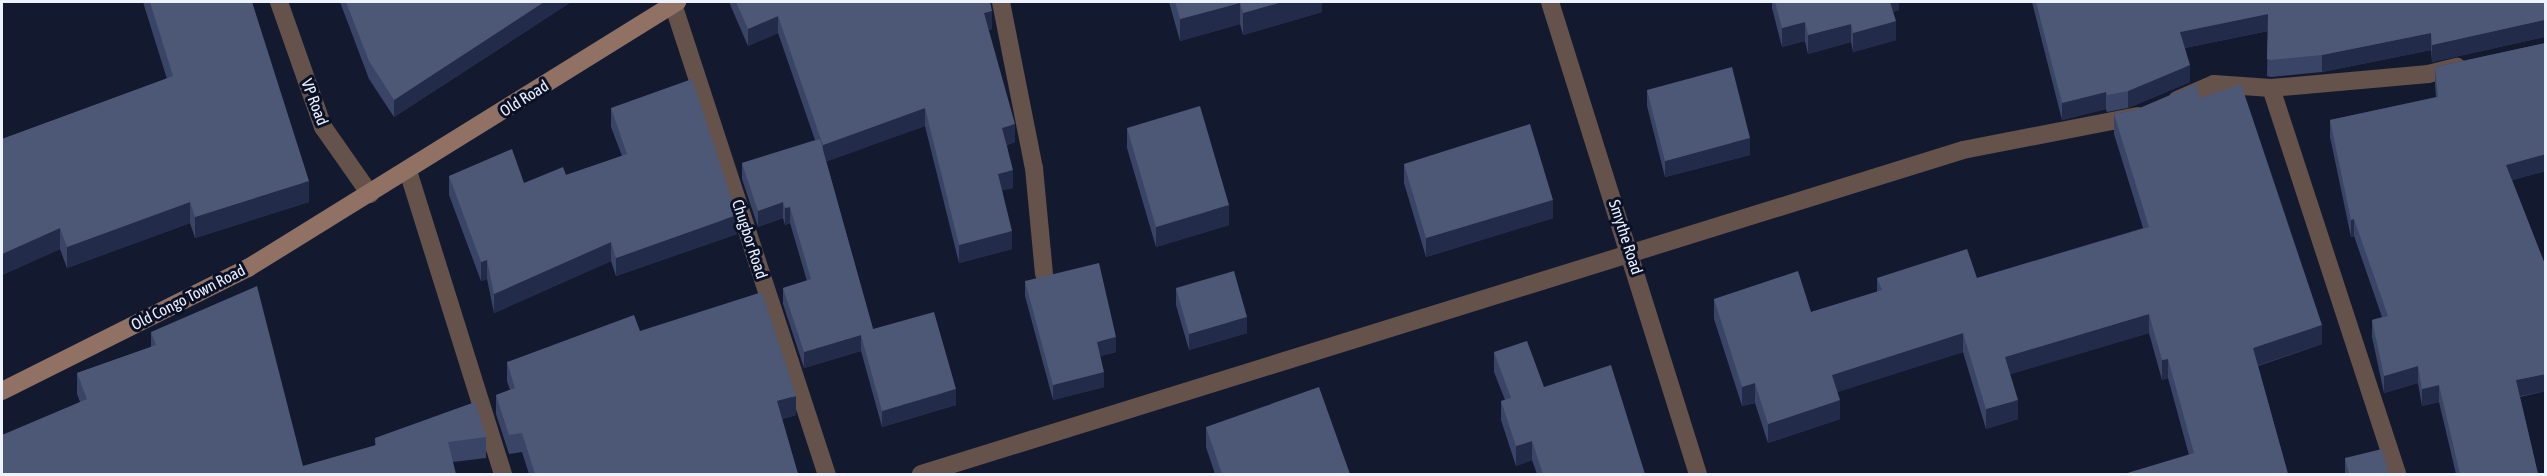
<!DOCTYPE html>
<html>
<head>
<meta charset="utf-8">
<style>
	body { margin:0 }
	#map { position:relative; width:2547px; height:476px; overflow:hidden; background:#131a30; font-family:"Asap Condensed",sans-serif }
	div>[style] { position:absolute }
	.street>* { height:18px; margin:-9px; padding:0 9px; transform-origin:9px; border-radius:9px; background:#65524a }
	.secondary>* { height:18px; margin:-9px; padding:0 9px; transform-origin:9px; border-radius:9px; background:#907164 }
	.wall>* { inset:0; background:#3a4466 }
	.shaded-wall>* { inset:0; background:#222b49 }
	.building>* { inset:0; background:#4d5776 }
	span { translate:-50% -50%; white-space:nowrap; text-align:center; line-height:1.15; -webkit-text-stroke:6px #0a1026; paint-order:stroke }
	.street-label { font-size:16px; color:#edf2ff }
	.frame { position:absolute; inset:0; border:3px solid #edf2ff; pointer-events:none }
</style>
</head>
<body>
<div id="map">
	<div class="street">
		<div style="left:279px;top:2px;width:133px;rotate:70.6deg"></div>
		<div style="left:323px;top:127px;width:82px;rotate:55deg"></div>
		<div style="left:1001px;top:2px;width:169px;rotate:78.8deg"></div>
		<div style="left:1034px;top:168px;width:106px;rotate:84.6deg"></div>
		<div style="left:1550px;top:2px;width:495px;rotate:72.6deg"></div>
		<div style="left:673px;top:4px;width:495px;rotate:71.9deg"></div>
		<div style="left:2271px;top:88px;width:406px;rotate:71.9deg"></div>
		<div style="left:2177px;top:100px;width:40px;rotate:-23.4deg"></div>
		<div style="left:2214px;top:84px;width:57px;rotate:4deg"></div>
		<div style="left:2271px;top:88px;width:158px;rotate:-5.1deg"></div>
		<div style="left:2428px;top:74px;width:30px;rotate:-14deg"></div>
		<div style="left:408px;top:171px;width:318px;rotate:72.6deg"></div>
		<div style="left:921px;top:474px;width:1091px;rotate:-17.27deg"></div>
		<div style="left:1963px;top:150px;width:178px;rotate:-11deg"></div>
	</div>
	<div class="secondary">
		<div style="left:2px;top:391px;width:275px;rotate:-26.6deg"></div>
		<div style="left:248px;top:268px;width:505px;rotate:-31.8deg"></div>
	</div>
	<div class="wall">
		<div style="clip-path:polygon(143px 2px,252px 2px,309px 202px,195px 238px,190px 223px,67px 268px,60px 249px,2px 275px,2px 139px,167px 79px)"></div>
		<div style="clip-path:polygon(340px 2px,571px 2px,394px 117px,369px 79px)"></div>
		<div style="clip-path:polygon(729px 2px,990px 2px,992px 29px,988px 30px,1015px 142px,1007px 145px,1013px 188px,1002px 190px,1012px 249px,959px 263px,925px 126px,826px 161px,873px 329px,956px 405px,882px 427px,861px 351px,804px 368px,783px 304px,783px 288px,807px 281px,790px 223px,785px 225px,783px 218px,758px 227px,742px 179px,742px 163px,815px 140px,778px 33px,748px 46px)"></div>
		<div style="clip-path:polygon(1169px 2px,1322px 2px,1322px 12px,1243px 35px,1240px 24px,1180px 41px)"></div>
		<div style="clip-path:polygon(1772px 2px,1899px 2px,1899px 10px,1893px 12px,1896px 40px,1853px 52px,1851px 42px,1808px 54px,1805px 41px,1782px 47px,1772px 8px)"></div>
		<div style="clip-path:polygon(2032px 2px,2546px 2px,2546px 38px,2544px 37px,2432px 62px,2431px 50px,2322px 72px,2271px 77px,2267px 76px,2268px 31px,2185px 48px,2190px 82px,2128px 108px,2107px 112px,2106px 109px,2062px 120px)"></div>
		<div style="clip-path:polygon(2546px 43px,2546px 171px,2512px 180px,2546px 267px,2546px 391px,2520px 397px,2538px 474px,2456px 474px,2439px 402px,2422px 406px,2418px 383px,2384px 393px,2372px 337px,2372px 320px,2382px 317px,2354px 236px,2351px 237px,2330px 137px,2330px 120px,2436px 97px,2435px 84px,2435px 67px)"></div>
		<div style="clip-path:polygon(1647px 90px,1750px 155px,1665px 177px,1647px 106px)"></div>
		<div style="clip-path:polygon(2200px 98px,2322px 344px,2258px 366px,2288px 474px,2189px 455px,2168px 378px,2162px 380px,2149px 333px,2010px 374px,2018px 419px,1986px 429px,1963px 352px,1837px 392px,1840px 419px,1768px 443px,1755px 403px,1742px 406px,1714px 319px,1714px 299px,1811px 312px,1877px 292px,1877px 278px,1977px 278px,2143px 228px,2114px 134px,2114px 114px)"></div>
		<div style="clip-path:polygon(611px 108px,737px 234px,616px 276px,611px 261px,494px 313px,487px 279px,481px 281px,449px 195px,449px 176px,524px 183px,566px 175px,622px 156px,611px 127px)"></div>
		<div style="clip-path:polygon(1127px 128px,1229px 225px,1156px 247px,1127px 148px)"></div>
		<div style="clip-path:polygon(1404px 164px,1553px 218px,1426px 257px,1404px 183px)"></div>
		<div style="clip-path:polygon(1025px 281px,1116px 352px,1100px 356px,1104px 387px,1053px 400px,1025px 296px)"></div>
		<div style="clip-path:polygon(1176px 288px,1247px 333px,1189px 350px,1176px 305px)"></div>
		<div style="clip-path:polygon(640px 331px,796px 415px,782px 419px,798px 474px,529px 474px,522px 452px,509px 454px,496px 414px,496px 395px,510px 390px,507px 381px,507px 362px)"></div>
		<div style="clip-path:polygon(151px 332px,303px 466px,375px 446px,375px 438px,486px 437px,486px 458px,453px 462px,2px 474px,80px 402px,77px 394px,77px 373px,151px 347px)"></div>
		<div style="clip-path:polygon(1494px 352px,1544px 387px,1645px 474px,1537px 474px,1532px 460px,1516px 466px,1501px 420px,1501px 401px,1505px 400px,1494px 372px)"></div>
		<div style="clip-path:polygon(1206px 427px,1350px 474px,1215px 474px,1206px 447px)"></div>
		<div style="clip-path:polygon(2345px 458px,2389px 474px,2345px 474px)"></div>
	</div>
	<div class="shaded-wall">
		<div style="clip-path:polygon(544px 2px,571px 2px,394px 117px,394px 100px)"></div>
		<div style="clip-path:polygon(1282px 2px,1322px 2px,1322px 12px,1243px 35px,1243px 13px)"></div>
		<div style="clip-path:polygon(1888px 2px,1899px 2px,1899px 10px,1888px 14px)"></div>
		<div style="clip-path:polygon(1240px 3px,1240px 24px,1180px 41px,1180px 19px)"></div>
		<div style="clip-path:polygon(992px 11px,992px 29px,984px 31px,984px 13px)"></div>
		<div style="clip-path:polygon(2268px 14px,2268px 31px,2180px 49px,2180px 32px)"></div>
		<div style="clip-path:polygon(778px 16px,778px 33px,748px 46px,748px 29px)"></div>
		<div style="clip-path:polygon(2544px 20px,2544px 37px,2432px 62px,2432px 45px)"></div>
		<div style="clip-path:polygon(1896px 21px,1896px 40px,1853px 52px,1853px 33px)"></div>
		<div style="clip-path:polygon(1805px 22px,1805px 41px,1782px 47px,1782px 28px)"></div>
		<div style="clip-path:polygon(1851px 24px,1851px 42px,1808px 54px,1808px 35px)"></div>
		<div style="clip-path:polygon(2431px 33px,2431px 50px,2322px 72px,2322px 55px)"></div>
		<div style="clip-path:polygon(2190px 65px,2190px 82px,2128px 108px,2128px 91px)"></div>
		<div style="clip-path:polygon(2106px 92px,2106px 109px,2062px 120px,2062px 103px)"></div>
		<div style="clip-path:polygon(925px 108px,925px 126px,823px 163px,823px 145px)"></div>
		<div style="clip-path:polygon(1015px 124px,1015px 142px,1002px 146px,1002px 128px)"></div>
		<div style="clip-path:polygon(1750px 138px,1750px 155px,1665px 177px,1665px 161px)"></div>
		<div style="clip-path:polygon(2546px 154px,2546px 171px,2506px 182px,2506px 165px)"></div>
		<div style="clip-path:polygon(1013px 170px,1013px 188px,998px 191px,998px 174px)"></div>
		<div style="clip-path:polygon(309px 181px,309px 202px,195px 238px,195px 217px)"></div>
		<div style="clip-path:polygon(1553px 200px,1553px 218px,1426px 257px,1426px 238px)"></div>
		<div style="clip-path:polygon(190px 202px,190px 223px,67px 268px,67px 247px)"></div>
		<div style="clip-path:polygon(783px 202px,783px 218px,758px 227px,758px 211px)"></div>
		<div style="clip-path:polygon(1229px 205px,1229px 225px,1156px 247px,1156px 227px)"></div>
		<div style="clip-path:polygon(790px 207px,790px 223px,785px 225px,785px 208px)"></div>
		<div style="clip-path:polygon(737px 215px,737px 234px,616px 276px,616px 258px)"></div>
		<div style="clip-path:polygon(2354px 219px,2354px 236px,2351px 237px,2351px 220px)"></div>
		<div style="clip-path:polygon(60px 228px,60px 249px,2px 275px,2px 254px)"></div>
		<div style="clip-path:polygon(1012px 231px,1012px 249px,959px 263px,959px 245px)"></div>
		<div style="clip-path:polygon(611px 242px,611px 261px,494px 313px,494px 294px)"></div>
		<div style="clip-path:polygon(487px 260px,487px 279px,481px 281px,481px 262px)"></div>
		<div style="clip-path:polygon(2149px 314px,2149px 333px,2005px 376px,2005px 357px)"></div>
		<div style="clip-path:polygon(1247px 317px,1247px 333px,1189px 350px,1189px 334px)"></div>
		<div style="clip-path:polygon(2322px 325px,2322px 344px,2253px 367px,2253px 348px)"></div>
		<div style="clip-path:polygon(1963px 333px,1963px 352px,1832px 394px,1832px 375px)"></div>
		<div style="clip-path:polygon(861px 335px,861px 351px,804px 368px,804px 352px)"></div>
		<div style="clip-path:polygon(1116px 337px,1116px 352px,1097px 357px,1097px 342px)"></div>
		<div style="clip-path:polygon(2168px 359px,2168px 378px,2162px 380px,2162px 360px)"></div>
		<div style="clip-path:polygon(2418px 366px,2418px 383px,2384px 393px,2384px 376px)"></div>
		<div style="clip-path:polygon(1104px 372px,1104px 387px,1053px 400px,1053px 385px)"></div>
		<div style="clip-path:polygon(2546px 374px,2546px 391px,2516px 397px,2516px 380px)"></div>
		<div style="clip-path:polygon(1755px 383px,1755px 403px,1742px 406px,1742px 387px)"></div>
		<div style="clip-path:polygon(2439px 385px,2439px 402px,2422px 406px,2422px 389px)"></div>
		<div style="clip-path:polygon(956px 389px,956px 405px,882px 427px,882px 411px)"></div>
		<div style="clip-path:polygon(796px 396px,796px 415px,777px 420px,777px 401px)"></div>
		<div style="clip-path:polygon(1840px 400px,1840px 419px,1768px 443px,1768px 424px)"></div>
		<div style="clip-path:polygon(2018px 400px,2018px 419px,1986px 429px,1986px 409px)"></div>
		<div style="clip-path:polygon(1532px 441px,1532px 460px,1516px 466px,1516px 446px)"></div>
	</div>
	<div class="building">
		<div style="clip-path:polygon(150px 2px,252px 2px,309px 181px,195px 217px,190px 202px,67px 247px,60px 228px,2px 254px,2px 139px,173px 76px)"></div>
		<div style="clip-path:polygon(346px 2px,544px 2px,394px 100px,369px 61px)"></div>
		<div style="clip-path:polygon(736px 2px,990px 2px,992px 11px,984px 13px,1015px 124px,1002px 128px,1013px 170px,998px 174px,1012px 231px,959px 245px,925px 108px,823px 145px,778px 16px,748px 29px)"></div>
		<div style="clip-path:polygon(1175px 2px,1282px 2px,1243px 13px,1240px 3px,1180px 19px)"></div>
		<div style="clip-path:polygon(1775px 2px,1890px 2px,1896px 21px,1853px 33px,1851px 24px,1808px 35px,1805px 22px,1782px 28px)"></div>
		<div style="clip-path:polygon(2036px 2px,2546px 2px,2546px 21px,2544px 20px,2432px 45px,2431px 33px,2322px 55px,2271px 60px,2267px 59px,2268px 14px,2180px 32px,2190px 65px,2128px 91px,2107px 95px,2106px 92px,2062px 103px)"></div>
		<div style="clip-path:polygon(2546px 43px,2546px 154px,2506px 165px,2546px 267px,2546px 374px,2516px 380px,2538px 474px,2460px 474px,2439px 385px,2422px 389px,2418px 366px,2384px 376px,2372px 320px,2388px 316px,2354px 219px,2351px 220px,2330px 120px,2438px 97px,2435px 67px)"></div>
		<div style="clip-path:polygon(1732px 67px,1750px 138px,1665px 161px,1647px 90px)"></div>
		<div style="clip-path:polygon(692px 79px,737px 215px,616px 258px,611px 242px,494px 294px,487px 260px,481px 262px,449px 176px,512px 149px,524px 183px,563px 167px,566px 175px,627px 154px,611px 108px)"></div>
		<div style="clip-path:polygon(2196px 84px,2200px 98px,2241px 84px,2322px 325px,2253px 348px,2288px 474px,2124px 474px,2194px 453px,2168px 359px,2162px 360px,2149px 314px,2005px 357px,2018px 400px,1986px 409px,1963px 333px,1832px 375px,1840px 400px,1768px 424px,1755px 383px,1742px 387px,1714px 299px,1798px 271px,1811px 312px,1882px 290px,1877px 278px,1967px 249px,1977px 278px,2149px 227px,2114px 114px,2135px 110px)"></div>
		<div style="clip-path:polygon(1200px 106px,1229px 205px,1156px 227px,1127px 128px)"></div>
		<div style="clip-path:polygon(1530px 124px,1553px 200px,1426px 238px,1404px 164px)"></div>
		<div style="clip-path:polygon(820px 139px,873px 329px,934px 312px,956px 389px,882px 411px,861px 335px,804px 352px,783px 288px,811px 279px,790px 207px,785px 208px,783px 202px,758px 211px,742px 163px)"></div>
		<div style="clip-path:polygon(1099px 263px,1116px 337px,1097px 342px,1104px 372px,1053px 385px,1025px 281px)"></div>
		<div style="clip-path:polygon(1234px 271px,1247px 317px,1189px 334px,1176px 288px)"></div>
		<div style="clip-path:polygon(257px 286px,303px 466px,376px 445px,375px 438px,475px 402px,486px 437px,448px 442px,456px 474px,2px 474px,2px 435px,87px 399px,77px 373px,156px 345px,151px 332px)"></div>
		<div style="clip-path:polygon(762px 292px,796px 396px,777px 401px,798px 474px,535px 474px,522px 433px,509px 435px,496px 395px,515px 388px,507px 362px,634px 315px,640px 331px)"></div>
		<div style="clip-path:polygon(1527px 341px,1544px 387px,1611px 365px,1645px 474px,1543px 474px,1532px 441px,1516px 446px,1501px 401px,1511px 398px,1494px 352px)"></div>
		<div style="clip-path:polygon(1319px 387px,1350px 474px,1222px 474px,1206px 427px)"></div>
		<div style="clip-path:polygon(2382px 449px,2389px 474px,2349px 474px,2345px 458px)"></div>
	</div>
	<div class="street-label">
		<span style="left:524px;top:98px;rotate:-32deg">Old Road</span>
		<span style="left:315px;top:102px;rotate:69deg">VP Road</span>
		<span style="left:1626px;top:237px;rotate:72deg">Smythe Road</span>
		<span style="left:750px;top:239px;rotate:72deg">Chugbor Road</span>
		<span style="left:188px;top:297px;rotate:-27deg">Old Congo Town Road</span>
	</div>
	<div class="frame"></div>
</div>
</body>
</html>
